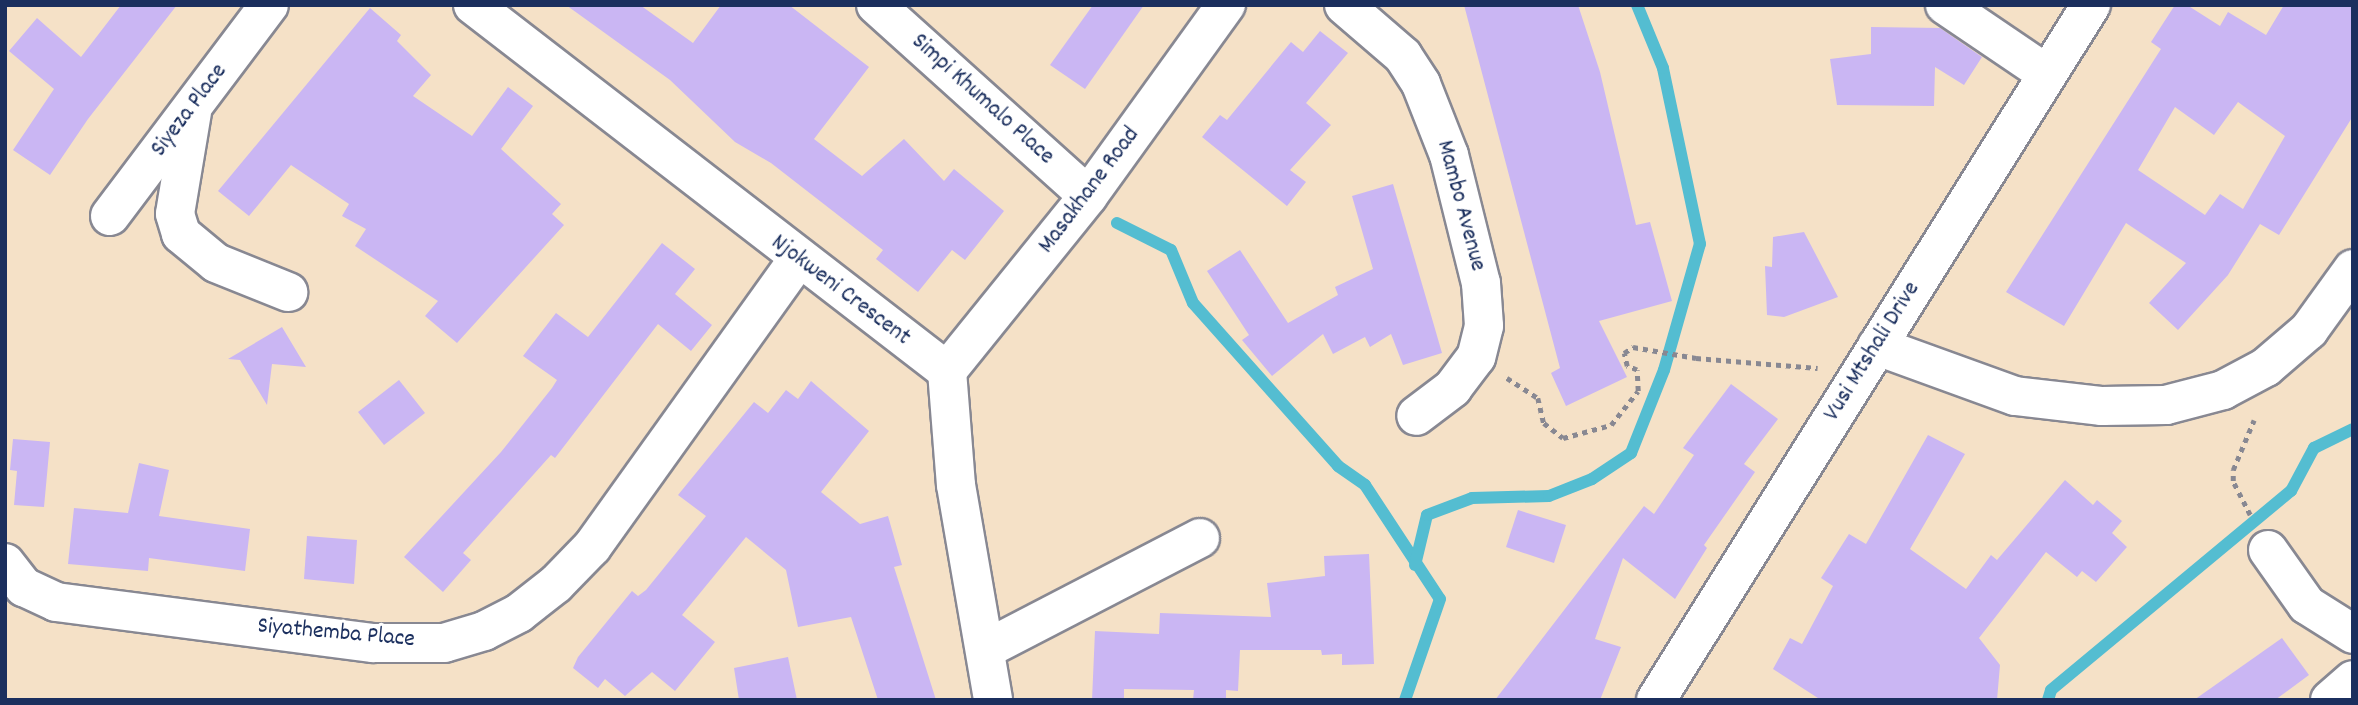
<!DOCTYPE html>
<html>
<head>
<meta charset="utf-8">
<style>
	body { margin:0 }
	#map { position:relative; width:2358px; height:705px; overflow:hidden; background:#f5e1c7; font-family:Dekko,sans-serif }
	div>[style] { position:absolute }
	.stream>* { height:12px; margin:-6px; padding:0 6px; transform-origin:6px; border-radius:6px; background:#54bdd1 }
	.building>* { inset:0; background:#cab6f3 }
	.path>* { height:4.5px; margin-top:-2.25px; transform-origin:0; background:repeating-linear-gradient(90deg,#888892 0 5px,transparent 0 10px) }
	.roads { filter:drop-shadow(2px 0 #888892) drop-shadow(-2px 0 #888892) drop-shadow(0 2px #888892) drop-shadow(0 -2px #888892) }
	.minor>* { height:38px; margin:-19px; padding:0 19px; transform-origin:19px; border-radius:19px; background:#fff }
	span { translate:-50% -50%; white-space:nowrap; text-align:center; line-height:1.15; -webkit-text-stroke:6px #fff; paint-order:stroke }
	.street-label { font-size:24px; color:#1b2f5e }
	.frame { position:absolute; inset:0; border:7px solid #1b2f5e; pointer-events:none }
</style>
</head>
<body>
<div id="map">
	<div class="stream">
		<div style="left:1117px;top:223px;width:60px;rotate:26.6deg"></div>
		<div style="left:1171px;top:250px;width:57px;rotate:67.5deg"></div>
		<div style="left:1193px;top:303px;width:218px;rotate:48.3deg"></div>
		<div style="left:1338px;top:466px;width:33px;rotate:35deg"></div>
		<div style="left:1365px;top:485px;width:136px;rotate:56.7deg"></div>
		<div style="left:1440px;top:599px;width:107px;rotate:109.1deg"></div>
		<div style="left:1415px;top:565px;width:51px;rotate:-76.5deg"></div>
		<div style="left:1427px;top:515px;width:48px;rotate:-20.7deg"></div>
		<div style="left:1472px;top:498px;width:77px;rotate:-1.5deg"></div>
		<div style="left:1549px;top:496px;width:46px;rotate:-21.6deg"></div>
		<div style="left:1592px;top:479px;width:47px;rotate:-33.7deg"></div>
		<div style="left:1631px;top:453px;width:89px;rotate:-68.3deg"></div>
		<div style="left:1664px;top:370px;width:131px;rotate:-74.1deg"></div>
		<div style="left:1700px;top:244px;width:180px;rotate:-101.9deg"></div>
		<div style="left:1663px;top:68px;width:68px;rotate:-112.4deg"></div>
		<div style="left:2048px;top:700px;width:10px;rotate:-73deg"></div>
		<div style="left:2051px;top:690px;width:312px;rotate:-39.7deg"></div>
		<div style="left:2291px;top:491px;width:49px;rotate:-61.9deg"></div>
		<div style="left:2314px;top:448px;width:43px;rotate:-26deg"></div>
	</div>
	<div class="building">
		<div style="clip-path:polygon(121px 5px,177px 5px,88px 119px,50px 175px,13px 150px,54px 89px,9px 51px,37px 18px,81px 57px)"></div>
		<div style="clip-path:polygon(566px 5px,640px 5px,693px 43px,721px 5px,789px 5px,869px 67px,814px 139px,862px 176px,904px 139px,944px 181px,954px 169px,1004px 211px,965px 260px,952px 250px,918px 292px,876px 259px,883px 250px,771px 163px,735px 142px,670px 80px)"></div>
		<div style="clip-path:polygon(1093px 5px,1144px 5px,1085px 89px,1050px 65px)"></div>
		<div style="clip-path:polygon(1464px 5px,1578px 5px,1600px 72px,1636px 225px,1650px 222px,1672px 301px,1599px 321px,1627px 377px,1566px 406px,1551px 373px,1560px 368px)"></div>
		<div style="clip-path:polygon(evenodd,2175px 5px,2187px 5px,2220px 26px,2228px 12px,2266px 35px,2284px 5px,2353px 5px,2353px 116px,2279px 235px,2260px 224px,2228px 275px,2178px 330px,2149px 303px,2186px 263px,2126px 223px,2064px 326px,2006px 292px,2161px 49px,2151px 42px,2175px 5px,2238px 102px,2285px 136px,2243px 209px,2220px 194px,2205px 215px,2138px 170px,2175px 107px,2214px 135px,2238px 102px)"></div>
		<div style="clip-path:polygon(370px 8px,401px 35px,397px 41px,431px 75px,413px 96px,472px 136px,508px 87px,533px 106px,501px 149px,561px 204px,552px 214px,564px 225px,457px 343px,425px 316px,438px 301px,355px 246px,366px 229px,342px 216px,349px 204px,291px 165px,249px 216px,218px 191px)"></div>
		<div style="clip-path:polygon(1871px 27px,1940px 28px,1982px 57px,1964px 85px,1935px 67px,1934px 106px,1837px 105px,1830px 59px,1871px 54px)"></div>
		<div style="clip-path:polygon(1320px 31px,1348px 53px,1306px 103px,1331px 125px,1290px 170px,1306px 182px,1287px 206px,1202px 137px,1220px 115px,1227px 120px,1291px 42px,1303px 52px)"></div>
		<div style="clip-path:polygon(1393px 184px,1442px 353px,1403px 365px,1391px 334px,1370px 347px,1365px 337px,1333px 354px,1323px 334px,1272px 376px,1242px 340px,1249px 335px,1207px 271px,1240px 250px,1288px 323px,1338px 295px,1335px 287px,1373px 269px,1352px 196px)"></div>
		<div style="clip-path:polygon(1804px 232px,1838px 297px,1784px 317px,1767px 315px,1765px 266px,1772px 267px,1773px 237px)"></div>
		<div style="clip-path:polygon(662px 243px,695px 269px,675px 294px,712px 325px,691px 351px,658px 324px,555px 458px,551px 455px,463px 553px,471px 560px,443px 592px,404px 557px,501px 452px,552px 388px,557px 380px,523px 356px,556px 313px,588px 337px)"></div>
		<div style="clip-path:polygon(282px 327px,306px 367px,272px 364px,267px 405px,240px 360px,228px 359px)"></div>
		<div style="clip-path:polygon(399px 380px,425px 413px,384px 445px,358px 412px)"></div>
		<div style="clip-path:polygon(811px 381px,869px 431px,821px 492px,860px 524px,888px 516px,902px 565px,894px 567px,936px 700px,878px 700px,851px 617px,798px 627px,786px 570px,746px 537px,682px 615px,715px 642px,675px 691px,652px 672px,625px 696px,605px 679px,598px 688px,573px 668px,578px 657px,632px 591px,638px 596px,646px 590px,706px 516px,678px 495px,754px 402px,768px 413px,786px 390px,798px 399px)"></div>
		<div style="clip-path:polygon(1731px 384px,1778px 419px,1744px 464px,1755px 472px,1704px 545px,1707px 548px,1675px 599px,1623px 558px,1595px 639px,1621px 647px,1600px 700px,1495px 700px,1644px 506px,1654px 514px,1694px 455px,1683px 448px)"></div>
		<div style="clip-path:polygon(1928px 435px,1965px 454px,1910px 549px,1966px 589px,1991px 555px,1997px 560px,2065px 480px,2093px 505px,2097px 500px,2122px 521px,2112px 533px,2127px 547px,2096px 582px,2082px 571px,2077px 577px,2046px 552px,1979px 638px,2000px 665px,1997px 700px,1821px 700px,1773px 669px,1790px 638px,1802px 644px,1833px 586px,1821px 578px,1849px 534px,1866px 544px)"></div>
		<div style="clip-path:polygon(13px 439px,50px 442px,44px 507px,14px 505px,17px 471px,10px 470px)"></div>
		<div style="clip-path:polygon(139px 463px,169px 470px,159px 516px,250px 529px,245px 571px,149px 558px,148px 571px,68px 564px,74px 508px,128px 513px)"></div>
		<div style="clip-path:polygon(1518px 510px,1566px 525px,1554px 563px,1506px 547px)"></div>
		<div style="clip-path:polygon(307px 536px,357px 540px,354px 584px,304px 579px)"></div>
		<div style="clip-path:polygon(1369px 554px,1374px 664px,1342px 665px,1342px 654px,1322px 655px,1321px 650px,1240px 650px,1238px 691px,1226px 690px,1226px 700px,1193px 700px,1194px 690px,1124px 689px,1124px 700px,1092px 700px,1095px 631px,1159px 634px,1160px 613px,1271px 617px,1267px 583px,1325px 576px,1324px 556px)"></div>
		<div style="clip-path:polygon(2282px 638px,2309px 675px,2275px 700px,2194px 700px)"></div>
		<div style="clip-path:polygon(788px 657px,797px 700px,739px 700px,734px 668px)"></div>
	</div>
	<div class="path">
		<div style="left:1507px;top:378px;width:37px;rotate:33deg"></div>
		<div style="left:1538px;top:398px;width:26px;rotate:77deg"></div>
		<div style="left:1544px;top:423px;width:24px;rotate:38deg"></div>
		<div style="left:1563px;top:438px;width:50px;rotate:-15.2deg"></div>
		<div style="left:1611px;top:425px;width:43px;rotate:-51.5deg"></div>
		<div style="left:1638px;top:391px;width:21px;rotate:-93deg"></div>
		<div style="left:1637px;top:370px;width:11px;rotate:-158deg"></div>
		<div style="left:1627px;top:366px;width:13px;rotate:-103deg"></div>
		<div style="left:1624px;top:353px;width:11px;rotate:-34deg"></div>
		<div style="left:1633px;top:347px;width:64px;rotate:9.9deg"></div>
		<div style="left:1696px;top:358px;width:122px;rotate:4.7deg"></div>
		<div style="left:2250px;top:515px;width:38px;rotate:-117deg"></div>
		<div style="left:2233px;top:481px;width:11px;rotate:-90deg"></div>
		<div style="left:2233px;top:470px;width:54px;rotate:-67.2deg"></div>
	</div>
	<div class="roads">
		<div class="minor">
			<div style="left:473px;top:5px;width:599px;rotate:37.67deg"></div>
			<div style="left:947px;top:371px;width:114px;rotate:85.5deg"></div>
			<div style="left:956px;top:485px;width:218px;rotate:80.2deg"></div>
			<div style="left:876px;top:5px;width:285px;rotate:42deg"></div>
			<div style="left:1344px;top:5px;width:78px;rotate:40.8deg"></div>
			<div style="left:1403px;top:56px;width:33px;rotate:57deg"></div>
			<div style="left:1421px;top:84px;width:76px;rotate:68.5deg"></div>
			<div style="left:1449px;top:155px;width:132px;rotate:76deg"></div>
			<div style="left:1481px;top:283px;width:43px;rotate:86deg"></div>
			<div style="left:1484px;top:326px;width:32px;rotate:104deg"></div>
			<div style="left:1476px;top:357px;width:39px;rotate:127deg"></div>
			<div style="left:1453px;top:388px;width:46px;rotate:142.9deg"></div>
			<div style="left:1945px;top:5px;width:123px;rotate:34.1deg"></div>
			<div style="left:192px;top:112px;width:103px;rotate:99.5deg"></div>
			<div style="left:175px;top:214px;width:21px;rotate:73deg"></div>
			<div style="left:181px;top:234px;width:45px;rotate:39.6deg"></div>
			<div style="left:216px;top:263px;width:78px;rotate:21.9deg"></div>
			<div style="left:110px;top:216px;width:264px;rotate:-53deg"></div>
			<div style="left:1877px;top:346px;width:147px;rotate:19.9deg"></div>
			<div style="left:2015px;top:396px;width:88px;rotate:6.6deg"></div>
			<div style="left:2102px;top:406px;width:64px;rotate:-0.9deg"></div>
			<div style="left:2166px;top:405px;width:59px;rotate:-14.7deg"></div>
			<div style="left:2223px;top:390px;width:49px;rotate:-28.1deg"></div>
			<div style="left:2266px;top:367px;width:57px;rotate:-40.7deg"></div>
			<div style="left:2309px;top:330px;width:75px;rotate:-54.2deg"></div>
			<div style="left:947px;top:371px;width:225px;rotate:-51.1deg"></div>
			<div style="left:1088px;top:196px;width:236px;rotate:-54.2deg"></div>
			<div style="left:2268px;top:550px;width:67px;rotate:54.7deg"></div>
			<div style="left:2307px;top:605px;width:54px;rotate:32.2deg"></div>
			<div style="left:5px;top:563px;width:31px;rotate:52deg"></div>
			<div style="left:24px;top:587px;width:35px;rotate:25deg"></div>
			<div style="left:56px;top:602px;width:320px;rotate:7.4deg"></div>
			<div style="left:373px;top:643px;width:71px"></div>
			<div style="left:444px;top:643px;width:42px;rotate:-16.7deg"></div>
			<div style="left:484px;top:631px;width:39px;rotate:-27deg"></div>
			<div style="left:519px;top:613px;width:47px;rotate:-38.1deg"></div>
			<div style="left:556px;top:584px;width:52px;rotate:-45.8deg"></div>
			<div style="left:592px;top:547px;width:354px;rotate:-54.4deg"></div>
			<div style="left:986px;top:649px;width:241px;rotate:-27.4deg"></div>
			<div style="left:1656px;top:700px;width:820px;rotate:-57.96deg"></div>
			<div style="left:2330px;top:700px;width:30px;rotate:-41deg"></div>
		</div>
	</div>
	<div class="street-label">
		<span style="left:982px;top:100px;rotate:42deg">Simpi Khumalo Place</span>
		<span style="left:190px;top:111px;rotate:-53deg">Siyeza Place</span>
		<span style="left:1090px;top:191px;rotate:-53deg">Masakhane Road</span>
		<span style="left:1460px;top:206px;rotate:75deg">Mambo Avenue</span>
		<span style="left:840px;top:291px;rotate:37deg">Njokweni Crescent</span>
		<span style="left:1873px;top:352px;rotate:-58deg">Vusi Mtshali Drive</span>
		<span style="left:336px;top:634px;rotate:5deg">Siyathemba Place</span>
	</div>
	<div class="frame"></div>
</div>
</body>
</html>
